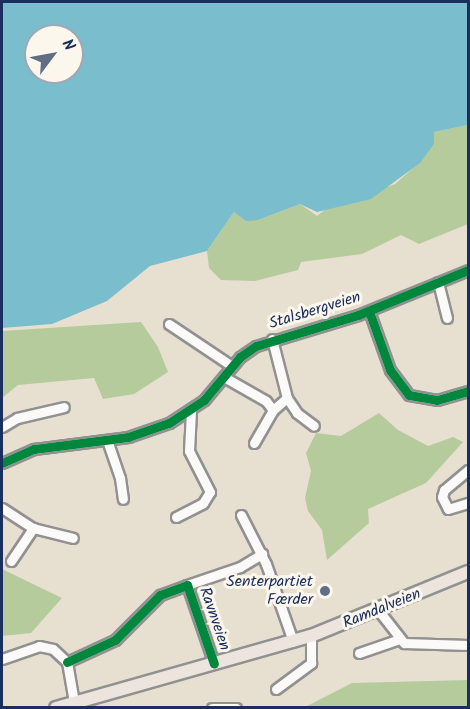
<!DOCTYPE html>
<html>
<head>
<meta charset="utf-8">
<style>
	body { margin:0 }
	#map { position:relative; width:470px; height:709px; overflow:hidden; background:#e7e0d0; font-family:Kalam,sans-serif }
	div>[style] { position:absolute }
	.forest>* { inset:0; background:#b5cb9c }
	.water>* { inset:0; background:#7abdcc }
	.roads { filter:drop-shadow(2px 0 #929191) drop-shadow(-2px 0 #929191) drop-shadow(0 2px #929191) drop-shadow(0 -2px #929191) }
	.minor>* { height:9px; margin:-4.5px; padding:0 4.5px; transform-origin:4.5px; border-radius:4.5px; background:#fbfaf8 }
	.major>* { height:12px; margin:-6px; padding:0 6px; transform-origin:6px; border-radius:6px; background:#ede5dd }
	.cycleway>* { height:9px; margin:-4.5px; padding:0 4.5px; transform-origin:4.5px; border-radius:4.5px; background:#00873e }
	.dots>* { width:16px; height:16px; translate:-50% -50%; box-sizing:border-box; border:3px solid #fbf7ec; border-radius:50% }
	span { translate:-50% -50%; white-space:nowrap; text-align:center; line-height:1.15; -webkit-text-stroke:6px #fbf7ec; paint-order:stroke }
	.street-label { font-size:16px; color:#1b2f5e }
	.poi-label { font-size:16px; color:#1b2f5e }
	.right { translate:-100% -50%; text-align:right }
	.frame { position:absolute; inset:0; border:3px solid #1b2f5e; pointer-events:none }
	.north { position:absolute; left:24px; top:24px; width:60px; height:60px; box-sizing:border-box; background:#fbf7ec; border:2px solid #a1a7b3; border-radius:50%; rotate:58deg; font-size:16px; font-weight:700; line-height:24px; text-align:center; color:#1b2f5e }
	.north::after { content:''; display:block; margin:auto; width:21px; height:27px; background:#626d86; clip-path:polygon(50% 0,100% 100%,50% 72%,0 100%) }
</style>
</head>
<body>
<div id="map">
	<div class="forest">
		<div style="clip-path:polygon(468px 125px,468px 224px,419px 244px,401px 235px,362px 254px,301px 262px,298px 270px,255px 281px,221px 280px,209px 268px,207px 251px,234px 212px,258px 220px,300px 204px,317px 216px,326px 209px,395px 184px,420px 162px,434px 144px,434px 132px)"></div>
		<div style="clip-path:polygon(141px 322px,158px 347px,168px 372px,134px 394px,103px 399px,94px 378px,18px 385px,2px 398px,2px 331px)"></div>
		<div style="clip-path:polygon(379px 413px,398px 430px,428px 446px,453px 437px,463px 442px,426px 483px,368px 509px,369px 523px,327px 560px,322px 530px,308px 511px,305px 498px,311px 471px,306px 453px,316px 433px,341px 436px)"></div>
		<div style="clip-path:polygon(2px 569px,62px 598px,31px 633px,2px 636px)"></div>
		<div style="clip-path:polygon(468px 680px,468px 707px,305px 707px,352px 683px)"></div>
	</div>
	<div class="water">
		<div style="clip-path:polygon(evenodd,2px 2px,468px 2px,468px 125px,434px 132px,434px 144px,420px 163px,371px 199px,317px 212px,300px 204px,258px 220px,246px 221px,234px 212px,207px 251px,150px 266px,107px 301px,52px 324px,2px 328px,2px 2px,36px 36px,72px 36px,72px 72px,36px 72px,36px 36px)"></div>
	</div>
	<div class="roads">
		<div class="minor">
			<div style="left:438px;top:282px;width:37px;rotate:76deg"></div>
			<div style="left:369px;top:311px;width:63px;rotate:70.4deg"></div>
			<div style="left:390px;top:370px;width:31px;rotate:53deg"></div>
			<div style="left:409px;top:395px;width:28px;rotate:10deg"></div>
			<div style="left:437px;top:400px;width:32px;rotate:-16deg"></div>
			<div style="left:169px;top:324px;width:76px;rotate:33.7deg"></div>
			<div style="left:272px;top:339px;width:61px;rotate:75.7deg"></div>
			<div style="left:287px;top:398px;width:18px;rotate:56deg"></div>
			<div style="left:297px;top:413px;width:21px;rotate:37deg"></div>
			<div style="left:224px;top:377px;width:48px;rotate:29.7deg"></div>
			<div style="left:266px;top:401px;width:11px;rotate:52deg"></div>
			<div style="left:2px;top:427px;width:17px;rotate:-31deg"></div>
			<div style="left:17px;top:418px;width:48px;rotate:-13.2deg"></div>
			<div style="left:107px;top:440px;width:40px;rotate:71.1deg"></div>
			<div style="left:120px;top:478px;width:21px;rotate:82deg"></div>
			<div style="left:254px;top:443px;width:38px;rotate:-60deg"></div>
			<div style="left:273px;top:410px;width:18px;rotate:-41deg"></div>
			<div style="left:2px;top:463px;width:35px;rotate:-24deg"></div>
			<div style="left:34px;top:449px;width:95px;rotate:-7.3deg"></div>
			<div style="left:128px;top:437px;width:43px;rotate:-18.9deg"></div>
			<div style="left:169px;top:423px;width:42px;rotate:-33.3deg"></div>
			<div style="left:204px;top:400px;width:56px;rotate:-50.1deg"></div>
			<div style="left:240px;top:357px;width:19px;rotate:-35deg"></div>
			<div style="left:256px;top:346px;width:107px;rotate:-16.9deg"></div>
			<div style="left:358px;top:315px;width:119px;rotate:-22.2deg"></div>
			<div style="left:468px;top:470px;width:31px;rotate:140deg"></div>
			<div style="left:444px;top:490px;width:7px;rotate:106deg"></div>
			<div style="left:442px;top:497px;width:13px;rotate:63deg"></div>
			<div style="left:448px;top:509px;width:21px;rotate:-17deg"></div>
			<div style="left:2px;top:508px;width:37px;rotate:33deg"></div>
			<div style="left:33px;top:528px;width:41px;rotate:14deg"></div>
			<div style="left:241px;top:515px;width:55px;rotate:63deg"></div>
			<div style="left:266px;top:564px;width:82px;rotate:70.7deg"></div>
			<div style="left:176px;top:517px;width:30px;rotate:-27deg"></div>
			<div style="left:203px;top:503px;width:13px;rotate:-58deg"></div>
			<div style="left:210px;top:492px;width:46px;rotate:-117.1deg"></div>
			<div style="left:189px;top:451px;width:40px;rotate:-87.1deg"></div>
			<div style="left:11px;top:561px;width:40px;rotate:-56deg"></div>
			<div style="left:187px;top:585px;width:56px;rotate:-18.8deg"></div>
			<div style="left:240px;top:567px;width:26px;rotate:-31deg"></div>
			<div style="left:379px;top:611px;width:41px;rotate:52deg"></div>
			<div style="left:404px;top:643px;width:64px;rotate:1.8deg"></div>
			<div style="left:359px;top:653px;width:43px;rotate:-18.9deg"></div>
			<div style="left:2px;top:659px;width:39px;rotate:-19deg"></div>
			<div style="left:39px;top:646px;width:14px;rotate:12deg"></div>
			<div style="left:53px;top:649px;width:19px;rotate:43deg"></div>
			<div style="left:67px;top:662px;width:47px;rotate:80.1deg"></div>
			<div style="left:67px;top:662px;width:53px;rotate:-24.6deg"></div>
			<div style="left:115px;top:640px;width:64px;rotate:-45deg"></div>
			<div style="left:160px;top:595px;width:29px;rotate:-20deg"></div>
			<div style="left:187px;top:585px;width:83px;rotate:71.1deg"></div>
			<div style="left:276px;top:689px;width:44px;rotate:-36.6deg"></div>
			<div style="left:311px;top:663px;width:27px;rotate:-90deg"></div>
			<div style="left:212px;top:708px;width:24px"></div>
		</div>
		<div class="major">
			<div style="left:56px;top:708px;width:265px;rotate:-15.8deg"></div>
			<div style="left:311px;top:636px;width:170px;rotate:-22.2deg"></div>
		</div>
	</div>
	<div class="cycleway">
		<div style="left:369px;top:311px;width:63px;rotate:70.4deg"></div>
		<div style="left:390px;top:370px;width:31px;rotate:53deg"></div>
		<div style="left:409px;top:395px;width:28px;rotate:10deg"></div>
		<div style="left:437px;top:400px;width:32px;rotate:-16deg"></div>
		<div style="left:2px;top:463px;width:35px;rotate:-24deg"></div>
		<div style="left:34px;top:449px;width:95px;rotate:-7.3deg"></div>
		<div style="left:128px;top:437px;width:43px;rotate:-18.9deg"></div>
		<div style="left:169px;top:423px;width:42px;rotate:-33.3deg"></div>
		<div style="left:204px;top:400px;width:56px;rotate:-50.1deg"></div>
		<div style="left:240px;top:357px;width:19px;rotate:-35deg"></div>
		<div style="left:256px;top:346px;width:107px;rotate:-16.9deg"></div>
		<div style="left:358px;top:315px;width:119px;rotate:-22.2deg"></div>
		<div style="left:67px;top:662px;width:53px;rotate:-24.6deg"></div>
		<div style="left:115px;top:640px;width:64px;rotate:-45deg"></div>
		<div style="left:160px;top:595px;width:29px;rotate:-20deg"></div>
		<div style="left:187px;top:585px;width:83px;rotate:71.1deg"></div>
	</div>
	<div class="dots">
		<div style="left:325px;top:591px;background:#626d86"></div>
	</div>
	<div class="street-label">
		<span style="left:315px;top:311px;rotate:-17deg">Stalsbergveien</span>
		<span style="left:382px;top:609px;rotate:-22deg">Ramdalveien</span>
		<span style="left:214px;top:619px;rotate:71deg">Ravnveien</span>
	</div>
	<div class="poi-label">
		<span class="right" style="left:313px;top:591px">Senterpartiet<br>Færder</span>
	</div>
	<div class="frame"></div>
	<div class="north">N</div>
</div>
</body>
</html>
